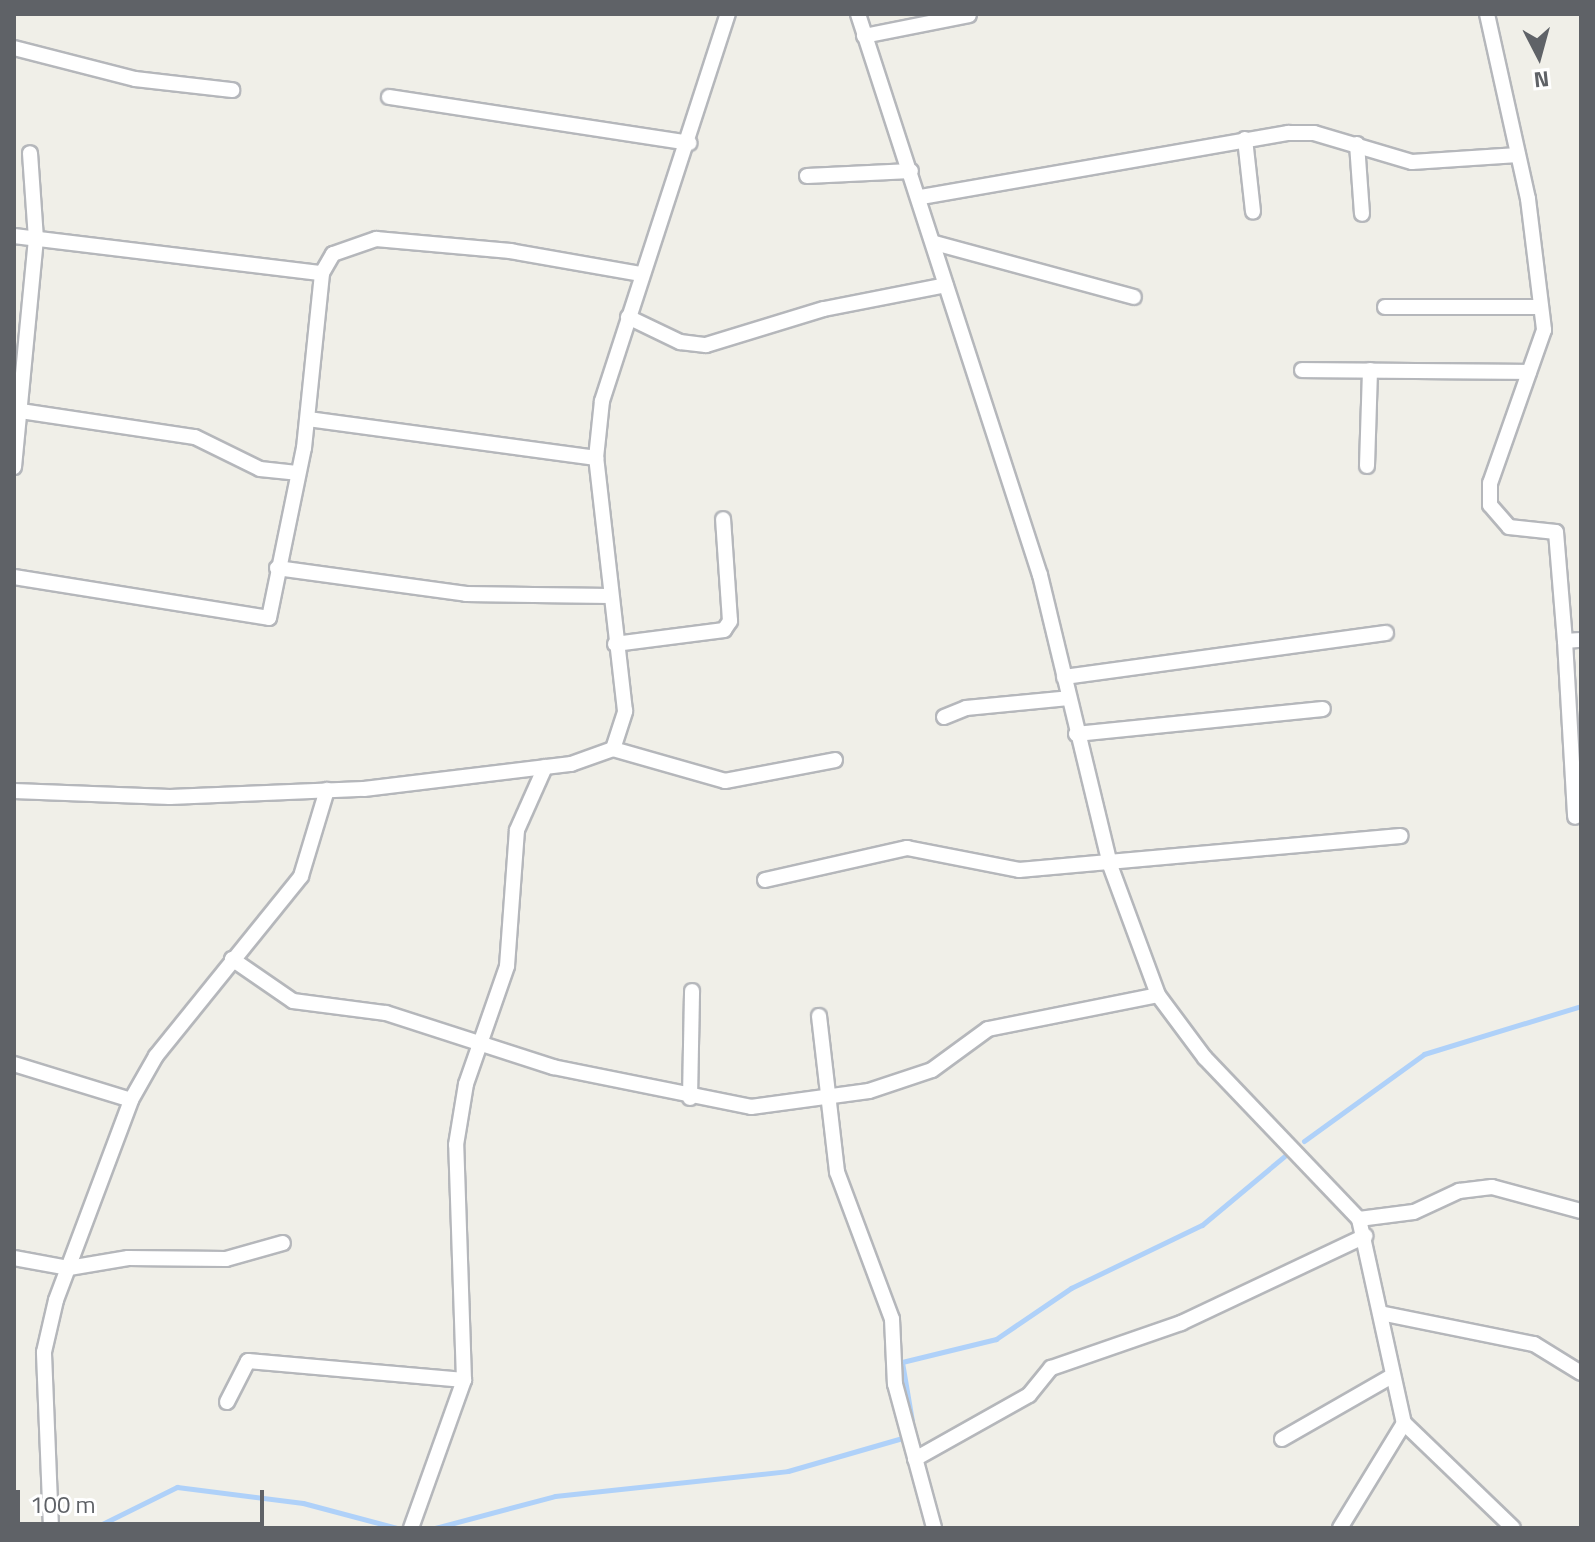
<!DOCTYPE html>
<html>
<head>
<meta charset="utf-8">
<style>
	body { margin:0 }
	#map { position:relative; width:1595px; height:1542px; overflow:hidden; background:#f0efe8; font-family:"Titillium Web",sans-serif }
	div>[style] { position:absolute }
	.stream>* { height:5px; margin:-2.5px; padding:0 2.5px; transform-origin:2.5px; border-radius:2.5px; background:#afd1f9 }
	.roads { filter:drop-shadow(2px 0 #b5b7bb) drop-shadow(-2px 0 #b5b7bb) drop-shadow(0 2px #b5b7bb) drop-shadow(0 -2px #b5b7bb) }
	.street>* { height:14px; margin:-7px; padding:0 7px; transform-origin:7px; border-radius:7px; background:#fff }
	span { translate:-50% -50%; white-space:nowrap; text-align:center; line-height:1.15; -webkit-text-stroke:6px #fff; paint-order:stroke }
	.frame { position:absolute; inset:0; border:16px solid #5f6267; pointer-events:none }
	.north { position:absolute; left:1499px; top:16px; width:80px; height:80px; -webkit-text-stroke:6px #fff; paint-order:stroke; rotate:174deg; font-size:22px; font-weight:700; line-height:32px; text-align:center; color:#5f6267 }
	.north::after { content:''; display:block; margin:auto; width:28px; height:36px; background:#5f6267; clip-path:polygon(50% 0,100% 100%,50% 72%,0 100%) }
	.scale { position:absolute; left:16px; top:1490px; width:248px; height:36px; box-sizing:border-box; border:4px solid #5f6267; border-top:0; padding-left:10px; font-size:24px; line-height:28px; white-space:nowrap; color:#5f6267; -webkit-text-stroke:6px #fff; paint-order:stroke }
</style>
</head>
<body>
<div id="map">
	<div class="stream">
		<div style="left:1304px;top:1141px;width:148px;rotate:-35.9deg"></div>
		<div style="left:1424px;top:1054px;width:164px;rotate:-17deg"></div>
		<div style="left:912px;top:1421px;width:60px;rotate:-99.6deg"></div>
		<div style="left:902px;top:1362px;width:97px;rotate:-13.7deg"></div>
		<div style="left:996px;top:1339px;width:91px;rotate:-34.2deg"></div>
		<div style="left:1071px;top:1288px;width:145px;rotate:-25.7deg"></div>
		<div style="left:1202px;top:1225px;width:111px;rotate:-39.9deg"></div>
		<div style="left:94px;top:1528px;width:93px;rotate:-26.3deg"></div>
		<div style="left:177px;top:1487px;width:127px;rotate:7.2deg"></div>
		<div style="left:303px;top:1503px;width:97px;rotate:14.9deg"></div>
		<div style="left:435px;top:1528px;width:124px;rotate:-14.9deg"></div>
		<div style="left:555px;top:1496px;width:234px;rotate:-6.1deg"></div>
		<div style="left:788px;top:1471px;width:119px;rotate:-16.1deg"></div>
	</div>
	<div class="roads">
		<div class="street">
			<div style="left:858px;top:14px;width:590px;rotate:72.03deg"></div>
			<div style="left:1040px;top:575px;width:298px;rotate:76.4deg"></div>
			<div style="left:1110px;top:865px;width:139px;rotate:69.7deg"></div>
			<div style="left:1158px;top:995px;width:79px;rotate:53.3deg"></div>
			<div style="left:1205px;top:1058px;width:223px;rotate:46.3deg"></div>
			<div style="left:1359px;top:1219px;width:209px;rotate:77.6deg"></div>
			<div style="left:1404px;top:1423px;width:151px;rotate:43.9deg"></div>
			<div style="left:1487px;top:14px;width:189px;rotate:77.5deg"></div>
			<div style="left:1528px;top:199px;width:132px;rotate:83deg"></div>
			<div style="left:1544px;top:330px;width:162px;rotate:109.4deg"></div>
			<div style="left:1490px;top:483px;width:22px;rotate:90deg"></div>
			<div style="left:1490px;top:505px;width:29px;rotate:49deg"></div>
			<div style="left:1509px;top:527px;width:47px;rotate:6.1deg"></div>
			<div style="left:1556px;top:532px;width:109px;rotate:85.3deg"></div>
			<div style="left:1565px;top:641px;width:16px;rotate:-4deg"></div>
			<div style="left:864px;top:36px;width:107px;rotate:-11.3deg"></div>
			<div style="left:14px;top:48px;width:125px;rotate:14.4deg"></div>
			<div style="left:135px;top:79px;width:98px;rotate:6.5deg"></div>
			<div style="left:389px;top:97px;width:304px;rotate:8.7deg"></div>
			<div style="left:1245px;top:139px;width:73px;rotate:83.7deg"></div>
			<div style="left:1357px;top:144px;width:70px;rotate:85.9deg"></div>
			<div style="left:807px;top:176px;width:104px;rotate:-2.8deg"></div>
			<div style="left:921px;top:197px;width:373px;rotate:-9.9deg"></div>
			<div style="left:1288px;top:133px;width:26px"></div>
			<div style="left:1314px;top:133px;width:102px;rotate:16.5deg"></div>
			<div style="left:1412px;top:162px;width:106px;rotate:-3.8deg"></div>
			<div style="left:14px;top:236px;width:310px;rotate:6.9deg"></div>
			<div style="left:322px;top:273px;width:22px;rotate:-60deg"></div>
			<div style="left:333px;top:254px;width:46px;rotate:-19.2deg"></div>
			<div style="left:376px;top:239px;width:135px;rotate:5.1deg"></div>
			<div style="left:510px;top:251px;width:132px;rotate:10deg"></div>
			<div style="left:935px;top:243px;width:206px;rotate:15.2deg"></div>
			<div style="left:1385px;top:307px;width:156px"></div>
			<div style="left:628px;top:317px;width:58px;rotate:25.7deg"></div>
			<div style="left:680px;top:342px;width:26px;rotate:7deg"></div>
			<div style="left:706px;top:345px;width:123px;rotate:-17deg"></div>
			<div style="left:824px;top:309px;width:124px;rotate:-11.1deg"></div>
			<div style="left:1302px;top:370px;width:227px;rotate:0.5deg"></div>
			<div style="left:14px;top:410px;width:183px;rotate:8.5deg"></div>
			<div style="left:195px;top:437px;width:72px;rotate:26.2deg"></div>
			<div style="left:260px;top:469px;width:37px;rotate:6deg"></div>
			<div style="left:308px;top:419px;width:291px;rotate:7.7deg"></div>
			<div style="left:1367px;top:466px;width:96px;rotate:-88.2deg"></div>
			<div style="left:14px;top:467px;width:229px;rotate:-84.5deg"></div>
			<div style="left:36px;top:239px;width:86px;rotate:-94deg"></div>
			<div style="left:277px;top:568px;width:191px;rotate:7.8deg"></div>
			<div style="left:466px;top:594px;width:144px;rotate:0.8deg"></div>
			<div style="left:14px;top:577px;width:258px;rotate:9.1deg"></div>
			<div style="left:269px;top:618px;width:174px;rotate:-78.4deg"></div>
			<div style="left:304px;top:448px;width:176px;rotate:-84.1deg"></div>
			<div style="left:1565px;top:641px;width:176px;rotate:86.7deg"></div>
			<div style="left:615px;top:644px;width:110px;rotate:-7.3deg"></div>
			<div style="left:724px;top:630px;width:11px;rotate:-56deg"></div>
			<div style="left:730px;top:621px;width:102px;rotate:-93.9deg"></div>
			<div style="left:1064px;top:677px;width:325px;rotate:-7.8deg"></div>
			<div style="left:944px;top:717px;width:24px;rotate:-22deg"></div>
			<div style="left:966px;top:708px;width:103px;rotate:-5.5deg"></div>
			<div style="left:1076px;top:734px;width:248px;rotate:-5.8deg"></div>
			<div style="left:613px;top:749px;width:116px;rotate:15.9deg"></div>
			<div style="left:725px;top:781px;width:112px;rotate:-10.8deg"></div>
			<div style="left:14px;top:791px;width:156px;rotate:2.2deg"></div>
			<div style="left:170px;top:797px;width:194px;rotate:-2.4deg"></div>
			<div style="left:364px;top:789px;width:209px;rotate:-6.9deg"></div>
			<div style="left:571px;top:764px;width:45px;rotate:-19.7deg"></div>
			<div style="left:613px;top:749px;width:40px;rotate:-72deg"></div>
			<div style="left:625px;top:711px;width:255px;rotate:-96.5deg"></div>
			<div style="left:596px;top:458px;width:57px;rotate:-84deg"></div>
			<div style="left:602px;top:401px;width:407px;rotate:-72deg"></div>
			<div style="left:765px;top:880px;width:146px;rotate:-12.7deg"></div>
			<div style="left:907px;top:848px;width:114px;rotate:11.1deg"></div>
			<div style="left:1019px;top:870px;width:383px;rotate:-5.1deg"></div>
			<div style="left:232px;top:959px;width:74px;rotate:34.5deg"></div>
			<div style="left:293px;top:1001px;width:94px;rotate:7.4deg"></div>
			<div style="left:386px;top:1013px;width:176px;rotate:17.9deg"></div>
			<div style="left:553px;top:1067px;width:202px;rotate:11.4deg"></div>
			<div style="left:751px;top:1107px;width:119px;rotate:-7.7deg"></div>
			<div style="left:869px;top:1091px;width:66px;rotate:-18.4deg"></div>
			<div style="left:932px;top:1070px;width:69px;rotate:-36.2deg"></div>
			<div style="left:988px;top:1029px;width:173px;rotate:-11.3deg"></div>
			<div style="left:819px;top:1016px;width:157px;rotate:83.4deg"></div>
			<div style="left:837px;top:1172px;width:157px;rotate:69.5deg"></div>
			<div style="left:892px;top:1319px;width:65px;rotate:87.4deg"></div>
			<div style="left:895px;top:1384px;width:149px;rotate:74.8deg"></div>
			<div style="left:14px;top:1064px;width:122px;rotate:17.1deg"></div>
			<div style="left:690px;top:1098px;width:107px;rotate:-88.9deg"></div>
			<div style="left:1359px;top:1219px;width:55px;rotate:-7.3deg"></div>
			<div style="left:1414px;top:1212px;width:50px;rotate:-25deg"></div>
			<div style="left:1459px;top:1191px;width:33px;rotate:-7deg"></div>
			<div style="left:1492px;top:1187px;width:92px;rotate:15.1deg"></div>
			<div style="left:14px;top:1258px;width:56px;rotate:10.3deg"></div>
			<div style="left:69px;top:1268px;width:60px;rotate:-9.6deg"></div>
			<div style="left:128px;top:1258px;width:98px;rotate:0.6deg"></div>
			<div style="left:226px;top:1259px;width:59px;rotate:-15.7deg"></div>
			<div style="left:1380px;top:1313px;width:157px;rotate:11.4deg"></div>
			<div style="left:1534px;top:1344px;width:55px;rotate:31.7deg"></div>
			<div style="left:227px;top:1402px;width:46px;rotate:-62.9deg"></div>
			<div style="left:248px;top:1361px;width:217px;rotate:5deg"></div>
			<div style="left:1282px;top:1439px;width:127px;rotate:-29.8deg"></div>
			<div style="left:915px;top:1459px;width:131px;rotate:-29.3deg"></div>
			<div style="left:1029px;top:1395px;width:35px;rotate:-51deg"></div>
			<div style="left:1051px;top:1368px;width:138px;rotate:-19.1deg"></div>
			<div style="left:1181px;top:1323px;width:204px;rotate:-25.3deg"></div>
			<div style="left:51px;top:1528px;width:176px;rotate:-92.3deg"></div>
			<div style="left:44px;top:1352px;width:53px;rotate:-77deg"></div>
			<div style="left:56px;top:1300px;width:214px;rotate:-69.4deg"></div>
			<div style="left:131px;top:1100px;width:51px;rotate:-60.4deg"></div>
			<div style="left:156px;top:1056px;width:231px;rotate:-51.1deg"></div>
			<div style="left:301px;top:876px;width:90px;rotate:-73.2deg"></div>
			<div style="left:411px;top:1528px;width:157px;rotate:-70.3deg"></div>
			<div style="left:464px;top:1380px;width:235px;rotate:-91.9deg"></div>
			<div style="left:456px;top:1145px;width:62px;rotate:-80.7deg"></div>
			<div style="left:466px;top:1084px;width:125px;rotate:-70.8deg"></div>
			<div style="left:507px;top:966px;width:136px;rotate:-85.8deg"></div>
			<div style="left:517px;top:830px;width:69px;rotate:-66deg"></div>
			<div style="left:1340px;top:1528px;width:123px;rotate:-58.6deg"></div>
		</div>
	</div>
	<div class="frame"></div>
	<div class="north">N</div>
	<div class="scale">100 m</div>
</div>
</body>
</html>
